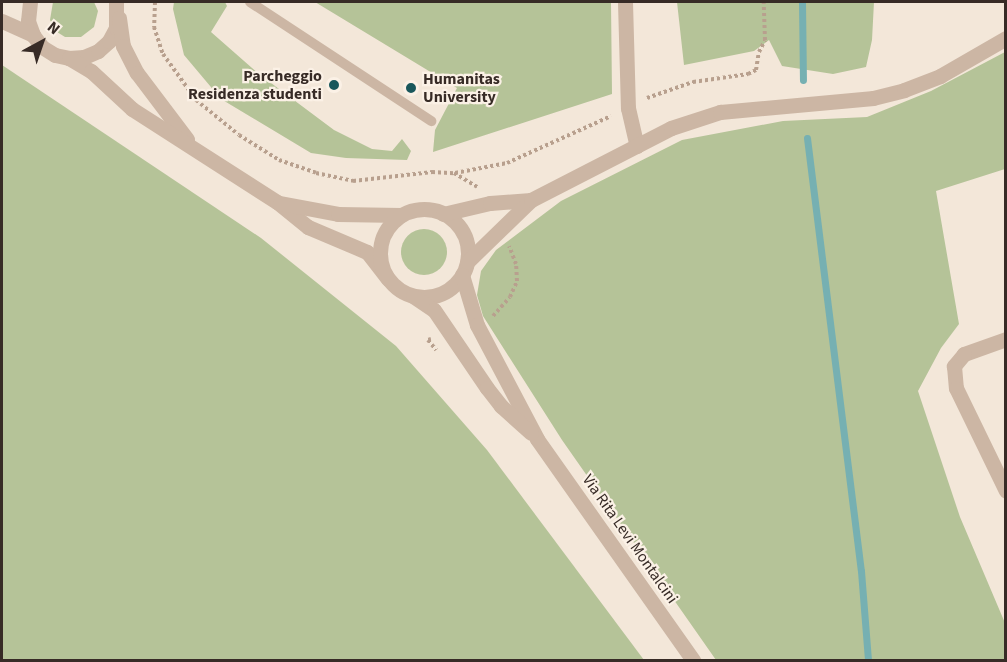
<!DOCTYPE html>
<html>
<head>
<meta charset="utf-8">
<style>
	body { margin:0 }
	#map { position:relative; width:1007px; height:662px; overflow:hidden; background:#f3e7d9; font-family:"Source Sans 3",sans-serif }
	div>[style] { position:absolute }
	.green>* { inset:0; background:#b5c398 }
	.round { border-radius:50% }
	.stream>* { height:7px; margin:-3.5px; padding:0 3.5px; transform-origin:3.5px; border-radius:3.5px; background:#76b0b2 }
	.path>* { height:4px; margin-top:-2px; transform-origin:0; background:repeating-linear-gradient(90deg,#b8a08e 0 3px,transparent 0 6px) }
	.service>* { height:10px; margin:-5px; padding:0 5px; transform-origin:5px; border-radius:5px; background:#ccb6a4 }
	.minor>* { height:15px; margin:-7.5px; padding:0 7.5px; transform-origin:7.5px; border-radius:7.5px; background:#ccb6a4 }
	.minor>.ring { margin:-7.5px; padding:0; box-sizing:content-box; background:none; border:15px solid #ccb6a4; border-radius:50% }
	.dots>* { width:16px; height:16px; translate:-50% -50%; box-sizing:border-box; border:3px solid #fbf1e6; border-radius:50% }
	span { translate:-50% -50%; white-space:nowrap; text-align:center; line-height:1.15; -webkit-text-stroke:4.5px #fbf1e6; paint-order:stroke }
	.poi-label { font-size:16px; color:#372b26; font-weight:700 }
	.right { translate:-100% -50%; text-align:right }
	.left { translate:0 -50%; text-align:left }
	.street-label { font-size:16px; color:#372b26 }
	.frame { position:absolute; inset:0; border:3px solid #372b26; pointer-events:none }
	.north { position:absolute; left:12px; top:12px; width:60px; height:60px; -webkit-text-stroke:4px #fbf1e6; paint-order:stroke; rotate:40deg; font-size:16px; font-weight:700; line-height:24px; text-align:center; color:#372b26 }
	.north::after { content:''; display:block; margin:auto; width:21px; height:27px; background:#372b26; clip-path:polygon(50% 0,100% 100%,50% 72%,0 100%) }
</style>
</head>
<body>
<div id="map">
	<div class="green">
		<div style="clip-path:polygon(53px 2px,94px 2px,98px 11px,94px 27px,81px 37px,65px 37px,57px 32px,50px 20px)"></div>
		<div style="clip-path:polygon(174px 2px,225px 2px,227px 6px,211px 32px,259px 74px,334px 130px,372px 149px,392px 151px,402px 139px,411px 151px,407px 160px,346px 158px,311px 153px,221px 99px,184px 55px,173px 9px)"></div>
		<div style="clip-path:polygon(315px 2px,611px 2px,612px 94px,433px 152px,435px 130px,457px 88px)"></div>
		<div style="clip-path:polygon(677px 2px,874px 2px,872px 40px,866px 67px,833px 74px,782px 66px,769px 40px,754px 51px,684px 65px)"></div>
		<div style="clip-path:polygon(1005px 52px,1005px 169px,936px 191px,959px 324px,941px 348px,918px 391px,960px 517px,1005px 623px,1005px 660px,716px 660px,562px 440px,483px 316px,477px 295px,481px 271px,496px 250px,561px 201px,682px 140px,783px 121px,867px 117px,931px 91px)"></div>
		<div style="clip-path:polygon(2px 65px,261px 238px,396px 346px,487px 450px,644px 660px,2px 660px)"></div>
		<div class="round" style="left:401px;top:229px;width:46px;height:46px"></div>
	</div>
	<div class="stream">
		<div style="left:802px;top:2px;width:78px;rotate:89.3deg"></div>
		<div style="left:807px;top:138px;width:436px;rotate:82.9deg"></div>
		<div style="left:861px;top:571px;width:89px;rotate:85.5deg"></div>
	</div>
	<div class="path">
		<div style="left:155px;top:2px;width:25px;rotate:92deg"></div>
		<div style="left:154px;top:27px;width:28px;rotate:72deg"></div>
		<div style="left:163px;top:54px;width:57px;rotate:54.3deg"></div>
		<div style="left:196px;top:100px;width:55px;rotate:39.1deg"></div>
		<div style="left:239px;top:135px;width:47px;rotate:32deg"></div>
		<div style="left:279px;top:160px;width:39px;rotate:19deg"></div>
		<div style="left:316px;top:173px;width:38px;rotate:12deg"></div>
		<div style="left:353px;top:181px;width:80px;rotate:-6.5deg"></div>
		<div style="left:432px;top:172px;width:22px;rotate:3deg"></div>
		<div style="left:454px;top:173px;width:27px;rotate:31deg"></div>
		<div style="left:647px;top:98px;width:49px;rotate:-19.2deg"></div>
		<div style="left:693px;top:82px;width:56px;rotate:-8.3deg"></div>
		<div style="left:748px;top:74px;width:9px;rotate:-27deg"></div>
		<div style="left:756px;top:70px;width:18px;rotate:-81deg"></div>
		<div style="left:759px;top:52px;width:13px;rotate:-63deg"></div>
		<div style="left:765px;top:40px;width:38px;rotate:-92deg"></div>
		<div style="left:455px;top:173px;width:53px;rotate:-10.9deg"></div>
		<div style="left:507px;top:163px;width:114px;rotate:-24.3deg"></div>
		<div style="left:493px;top:316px;width:25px;rotate:-48deg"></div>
		<div style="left:510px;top:297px;width:17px;rotate:-66deg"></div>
		<div style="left:517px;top:281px;width:17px;rotate:-93deg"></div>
		<div style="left:516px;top:264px;width:19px;rotate:-111deg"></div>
		<div style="left:431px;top:339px;width:3px;rotate:162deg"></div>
		<div style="left:428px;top:340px;width:13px;rotate:51deg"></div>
	</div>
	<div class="service">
		<div style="left:250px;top:2px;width:217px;rotate:33.3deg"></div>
	</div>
	<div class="minor">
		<div style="left:30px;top:2px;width:19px;rotate:96deg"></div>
		<div style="left:28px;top:21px;width:15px;rotate:70deg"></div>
		<div style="left:33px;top:35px;width:15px;rotate:53deg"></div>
		<div style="left:42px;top:47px;width:15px;rotate:32deg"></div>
		<div style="left:55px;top:55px;width:14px;rotate:12deg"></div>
		<div style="left:69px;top:58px;width:15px;rotate:-4deg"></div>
		<div style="left:84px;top:57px;width:15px;rotate:-23deg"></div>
		<div style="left:98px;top:51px;width:15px;rotate:-42deg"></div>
		<div style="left:109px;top:41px;width:15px;rotate:-62deg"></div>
		<div style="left:116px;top:28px;width:26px;rotate:-90deg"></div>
		<div style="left:625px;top:2px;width:106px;rotate:88.4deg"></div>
		<div style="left:628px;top:108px;width:39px;rotate:77deg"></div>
		<div style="left:119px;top:18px;width:28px;rotate:82deg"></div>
		<div style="left:123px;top:46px;width:30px;rotate:63deg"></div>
		<div style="left:137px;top:73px;width:83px;rotate:52.9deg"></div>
		<div style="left:2px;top:21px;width:34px;rotate:24deg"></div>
		<div style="left:69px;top:58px;width:26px;rotate:31deg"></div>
		<div style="left:91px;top:71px;width:56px;rotate:42.8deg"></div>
		<div style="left:132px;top:109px;width:172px;rotate:32.7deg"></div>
		<div style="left:277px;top:202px;width:40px;rotate:39deg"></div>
		<div style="left:308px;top:227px;width:64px;rotate:23deg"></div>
		<div style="left:367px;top:252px;width:34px;rotate:52deg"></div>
		<div style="left:280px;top:203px;width:59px;rotate:10.7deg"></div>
		<div style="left:338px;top:214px;width:63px;rotate:0.9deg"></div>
		<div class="ring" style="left:380px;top:209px;width:73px;height:73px"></div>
		<div style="left:443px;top:214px;width:48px;rotate:-13.2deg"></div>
		<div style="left:490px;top:203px;width:41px;rotate:-4.2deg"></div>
		<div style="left:467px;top:262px;width:89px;rotate:-44.1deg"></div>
		<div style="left:531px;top:200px;width:157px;rotate:-27.2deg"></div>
		<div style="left:671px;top:128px;width:52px;rotate:-18.1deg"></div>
		<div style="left:720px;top:112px;width:154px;rotate:-5.2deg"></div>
		<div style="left:873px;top:98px;width:32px;rotate:-14deg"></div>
		<div style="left:904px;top:90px;width:39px;rotate:-21deg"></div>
		<div style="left:940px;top:76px;width:76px;rotate:-29.9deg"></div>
		<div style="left:462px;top:275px;width:52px;rotate:73.3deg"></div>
		<div style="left:477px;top:325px;width:129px;rotate:62.2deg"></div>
		<div style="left:537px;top:439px;width:271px;rotate:54.8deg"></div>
		<div style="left:413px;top:296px;width:25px;rotate:34deg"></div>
		<div style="left:434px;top:310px;width:94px;rotate:55.8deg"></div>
		<div style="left:487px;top:388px;width:23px;rotate:52deg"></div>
		<div style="left:501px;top:406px;width:40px;rotate:42deg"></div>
		<div style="left:1006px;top:339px;width:45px;rotate:160.3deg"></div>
		<div style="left:964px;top:354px;width:16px;rotate:130deg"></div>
		<div style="left:954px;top:366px;width:22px;rotate:85deg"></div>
		<div style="left:956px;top:388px;width:114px;rotate:64.1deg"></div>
	</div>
	<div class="dots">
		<div style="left:334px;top:85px;background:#19575b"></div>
		<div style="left:411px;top:88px;background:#19575b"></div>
	</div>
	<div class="poi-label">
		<span class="right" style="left:322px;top:85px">Parcheggio<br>Residenza studenti</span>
		<span class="left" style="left:423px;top:88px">Humanitas<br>University</span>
	</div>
	<div class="street-label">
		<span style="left:630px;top:539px;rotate:55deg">Via Rita Levi Montalcini</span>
	</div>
	<div class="frame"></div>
	<div class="north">N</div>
</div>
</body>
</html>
